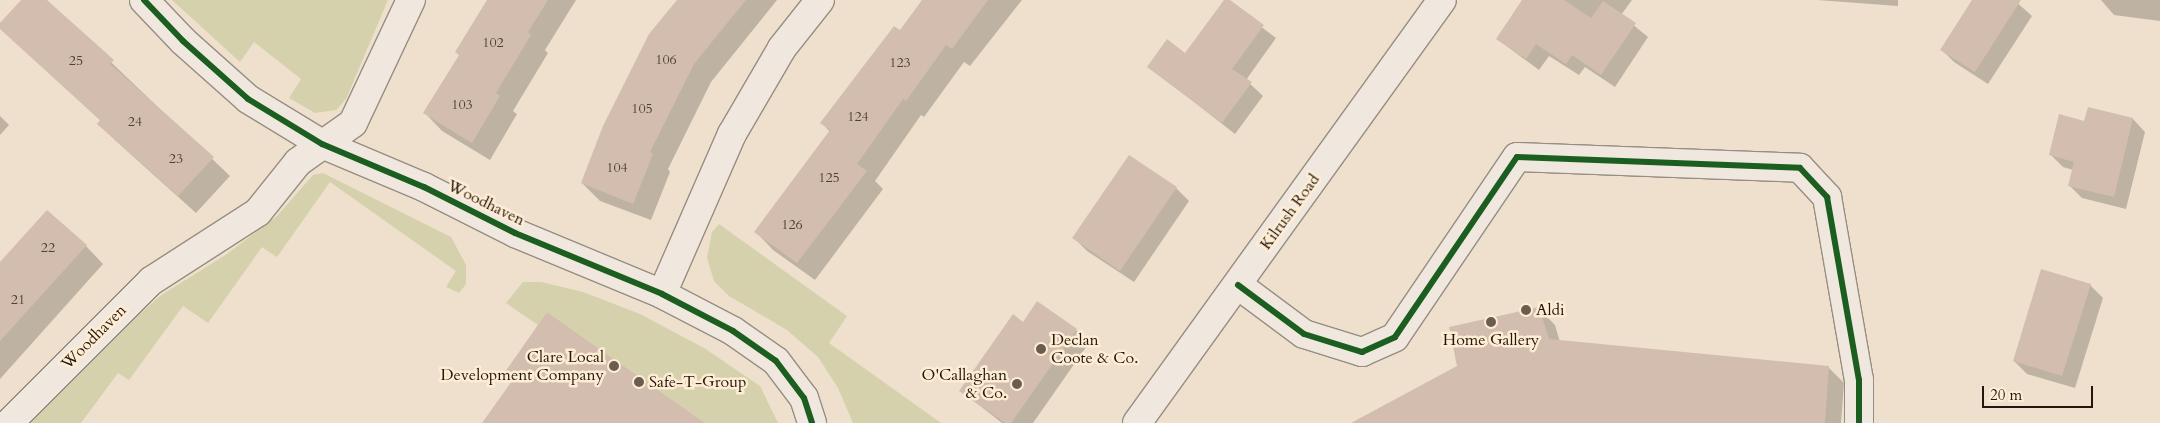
<!DOCTYPE html>
<html>
<head>
<meta charset="utf-8">
<style>
	body { margin:0 }
	#map { position:relative; width:2160px; height:423px; overflow:hidden; background:#eee0cc; font-family:Cardo,serif }
	div>[style] { position:absolute }
	.green>* { inset:0; background:#d4d1ac }
	.shadow>* { inset:0; background:#0003 }
	.building>* { inset:0; background:#d2bdae }
	.roads { filter:drop-shadow(1px 0 #978d81) drop-shadow(-1px 0 #978d81) drop-shadow(0 1px #978d81) drop-shadow(0 -1px #978d81) }
	.minor>* { height:28px; margin:-14px; padding:0 14px; transform-origin:14px; border-radius:14px; background:#f0e8df }
	.secondary>* { height:28px; margin:-14px; padding:0 14px; transform-origin:14px; border-radius:14px; background:#f0e8df }
	.cycleway>* { height:6px; margin:-3px; padding:0 3px; transform-origin:3px; border-radius:3px; background:#1b5e20 }
	.dots>* { width:14px; height:14px; translate:-50% -50%; box-sizing:border-box; border:2px solid #feedd4; border-radius:50% }
	span { translate:-50% -50%; white-space:nowrap; text-align:center; line-height:1.15; -webkit-text-stroke:5px #feedd4; paint-order:stroke }
	.number-label { font-size:14px; color:#4f4034 }
	.number-label span { -webkit-text-stroke-width:0 }
	.street-label { font-size:16px; color:#23170c }
	.poi-label { font-size:16px; color:#23170c }
	.left { translate:0 -50%; text-align:left }
	.right { translate:-100% -50%; text-align:right }
	.scale { position:absolute; left:1982px; top:386px; width:111px; height:22px; box-sizing:border-box; border:2px solid #23170c; border-top:0; padding-left:6px; font-size:15px; line-height:18px; white-space:nowrap; color:#23170c; -webkit-text-stroke:4px #feedd4; paint-order:stroke }
</style>
</head>
<body>
<div id="map">
	<div class="green">
		<div style="clip-path:polygon(172px 0,388px 0,346px 99px,336px 110px,315px 113px,289px 98px,301px 79px,254px 42px,240px 62px)"></div>
		<div style="clip-path:polygon(323px 173px,451px 237px,466px 265px,466px 284px,459px 293px,446px 287px,456px 271px,330px 182px,277px 257px,262px 247px,208px 323px,183px 306px,129px 380px,118px 373px,81px 423px,31px 423px,86px 361px,160px 296px,227px 254px,277px 216px,313px 175px)"></div>
		<div style="clip-path:polygon(719px 224px,847px 316px,829px 343px,941px 423px,853px 423px,838px 388px,818px 357px,787px 330px,729px 296px,714px 281px,707px 258px,712px 232px)"></div>
		<div style="clip-path:polygon(523px 282px,541px 282px,583px 292px,640px 314px,704px 348px,760px 386px,778px 423px,705px 423px,547px 312px,538px 325px,506px 303px)"></div>
	</div>
	<div class="shadow">
		<div style="clip-path:polygon(23px 0,46px 0,230px 176px,196px 213px,116px 141px,99px 124px,101px 121px,0 28px)"></div>
		<div style="clip-path:polygon(488px 0,576px 0,545px 50px,548px 53px,513px 111px,517px 114px,490px 160px,442px 131px,425px 113px,460px 56px)"></div>
		<div style="clip-path:polygon(678px 0,777px 0,711px 82px,668px 169px,670px 172px,651px 220px,600px 201px,582px 183px)"></div>
		<div style="clip-path:polygon(924px 0,1022px 0,970px 66px,964px 62px,924px 117px,921px 115px,875px 181px,883px 189px,815px 280px,773px 250px,756px 232px,830px 132px,822px 123px,901px 32px)"></div>
		<div style="clip-path:polygon(1226px 0,1276px 38px,1246px 80px,1263px 96px,1235px 134px,1166px 80px)"></div>
		<div style="clip-path:polygon(1523px 0,1632px 0,1621px 15px,1648px 37px,1615px 87px,1585px 67px,1579px 75px,1549px 56px,1539px 70px,1497px 39px)"></div>
		<div style="clip-path:polygon(1817px 0,1898px 0,1898px 6px)"></div>
		<div style="clip-path:polygon(1973px 0,2014px 0,2032px 16px,1988px 84px,1954px 62px,1942px 50px)"></div>
		<div style="clip-path:polygon(2101px 0,2160px 0,2160px 21px,2114px 15px)"></div>
		<div style="clip-path:polygon(2089px 109px,2133px 119px,2145px 132px,2126px 209px,2082px 198px,2069px 185px,2073px 170px,2063px 167px,2050px 154px,2085px 122px)"></div>
		<div style="clip-path:polygon(0 116px,9px 125px,0 135px)"></div>
		<div style="clip-path:polygon(1176px 188px,1189px 201px,1134px 282px,1087px 251px,1074px 238px)"></div>
		<div style="clip-path:polygon(86px 246px,103px 264px,0 379px,0 264px)"></div>
		<div style="clip-path:polygon(2090px 285px,2103px 298px,2075px 388px,2027px 374px,2014px 361px)"></div>
		<div style="clip-path:polygon(1539px 309px,1555px 325px,1560px 342px,1828px 367px,1844px 383px,1841px 423px,1354px 423px,1458px 367px)"></div>
		<div style="clip-path:polygon(1024px 323px,1076px 330px,1089px 343px,1033px 423px,1002px 423px,961px 391px)"></div>
	</div>
	<div class="building">
		<div style="clip-path:polygon(21px 0,47px 0,114px 60px,110px 64px,214px 157px,178px 196px,97px 124px,100px 120px,0 29px,0 23px)"></div>
		<div style="clip-path:polygon(487px 0,548px 0,528px 32px,531px 35px,496px 93px,500px 96px,472px 143px,423px 113px,459px 55px,455px 52px)"></div>
		<div style="clip-path:polygon(677px 0,746px 0,694px 64px,650px 152px,653px 154px,633px 204px,581px 183px,603px 126px,649px 34px)"></div>
		<div style="clip-path:polygon(922px 0,988px 0,952px 49px,946px 45px,906px 101px,903px 99px,857px 164px,867px 171px,797px 263px,754px 232px,830px 130px,820px 123px,894px 26px,900px 30px)"></div>
		<div style="clip-path:polygon(1224px 0,1230px 0,1264px 25px,1232px 69px,1252px 82px,1222px 123px,1147px 67px,1167px 39px,1185px 53px)"></div>
		<div style="clip-path:polygon(1522px 0,1564px 0,1591px 18px,1603px 1px,1636px 23px,1601px 75px,1572px 55px,1566px 64px,1536px 44px,1526px 59px,1496px 39px)"></div>
		<div style="clip-path:polygon(1972px 0,2021px 0,1975px 72px,1940px 50px)"></div>
		<div style="clip-path:polygon(2088px 107px,2133px 118px,2114px 197px,2068px 186px,2074px 162px,2049px 155px,2059px 114px,2084px 121px)"></div>
		<div style="clip-path:polygon(1129px 155px,1177px 187px,1120px 271px,1072px 238px)"></div>
		<div style="clip-path:polygon(47px 210px,87px 245px,0 341px,0 262px)"></div>
		<div style="clip-path:polygon(2041px 269px,2091px 284px,2062px 376px,2013px 361px)"></div>
		<div style="clip-path:polygon(1037px 301px,1077px 329px,1011px 423px,1005px 423px,959px 391px,1013px 314px,1023px 322px)"></div>
		<div style="clip-path:polygon(1539px 307px,1549px 339px,1829px 366px,1825px 423px,1351px 423px,1457px 366px,1449px 327px)"></div>
		<div style="clip-path:polygon(547px 312px,705px 423px,482px 423px,514px 378px,505px 372px)"></div>
	</div>
	<div class="roads">
		<div class="minor">
			<div style="left:144px;top:0;width:57px;rotate:46.4deg"></div>
			<div style="left:183px;top:41px;width:87px;rotate:41.7deg"></div>
			<div style="left:248px;top:99px;width:87px;rotate:31.3deg"></div>
			<div style="left:322px;top:144px;width:111px;rotate:22.9deg"></div>
			<div style="left:424px;top:187px;width:102px;rotate:26.8deg"></div>
			<div style="left:515px;top:233px;width:159px;rotate:22.5deg"></div>
			<div style="left:662px;top:294px;width:80px;rotate:27.5deg"></div>
			<div style="left:733px;top:331px;width:52px;rotate:34.9deg"></div>
			<div style="left:776px;top:361px;width:46px;rotate:52.9deg"></div>
			<div style="left:804px;top:398px;width:26px;rotate:72deg"></div>
			<div style="left:1238px;top:285px;width:82px;rotate:36.6deg"></div>
			<div style="left:1304px;top:334px;width:61px;rotate:17.2deg"></div>
			<div style="left:1362px;top:352px;width:36px;rotate:-24deg"></div>
			<div style="left:1395px;top:337px;width:217px;rotate:-55.9deg"></div>
			<div style="left:1517px;top:157px;width:283px;rotate:2.2deg"></div>
			<div style="left:1800px;top:168px;width:40px;rotate:47deg"></div>
			<div style="left:1827px;top:197px;width:186px;rotate:80.1deg"></div>
			<div style="left:1859px;top:380px;width:43px;rotate:90deg"></div>
			<div style="left:662px;top:294px;width:175px;rotate:-66.4deg"></div>
			<div style="left:732px;top:134px;width:99px;rotate:-59.8deg"></div>
			<div style="left:782px;top:48px;width:61px;rotate:-51.6deg"></div>
			<div style="left:9px;top:423px;width:201px;rotate:-45deg"></div>
			<div style="left:151px;top:281px;width:127px;rotate:-32.8deg"></div>
			<div style="left:258px;top:212px;width:64px;rotate:-51.3deg"></div>
			<div style="left:298px;top:162px;width:67px;rotate:-35.3deg"></div>
			<div style="left:353px;top:123px;width:136px;rotate:-64.8deg"></div>
		</div>
		<div class="secondary">
			<div style="left:1137px;top:423px;width:521px;rotate:-54.21deg"></div>
		</div>
	</div>
	<div class="cycleway">
		<div style="left:144px;top:0;width:57px;rotate:46.4deg"></div>
		<div style="left:183px;top:41px;width:87px;rotate:41.7deg"></div>
		<div style="left:248px;top:99px;width:87px;rotate:31.3deg"></div>
		<div style="left:322px;top:144px;width:111px;rotate:22.9deg"></div>
		<div style="left:424px;top:187px;width:102px;rotate:26.8deg"></div>
		<div style="left:515px;top:233px;width:159px;rotate:22.5deg"></div>
		<div style="left:662px;top:294px;width:80px;rotate:27.5deg"></div>
		<div style="left:733px;top:331px;width:52px;rotate:34.9deg"></div>
		<div style="left:776px;top:361px;width:46px;rotate:52.9deg"></div>
		<div style="left:804px;top:398px;width:26px;rotate:72deg"></div>
		<div style="left:1238px;top:285px;width:82px;rotate:36.6deg"></div>
		<div style="left:1304px;top:334px;width:61px;rotate:17.2deg"></div>
		<div style="left:1362px;top:352px;width:36px;rotate:-24deg"></div>
		<div style="left:1395px;top:337px;width:217px;rotate:-55.9deg"></div>
		<div style="left:1517px;top:157px;width:283px;rotate:2.2deg"></div>
		<div style="left:1800px;top:168px;width:40px;rotate:47deg"></div>
		<div style="left:1827px;top:197px;width:186px;rotate:80.1deg"></div>
		<div style="left:1859px;top:380px;width:43px;rotate:90deg"></div>
	</div>
	<div class="dots">
		<div style="left:1526px;top:310px;background:#6a5d4f"></div>
		<div style="left:1491px;top:322px;background:#6a5d4f"></div>
		<div style="left:1041px;top:349px;background:#6a5d4f"></div>
		<div style="left:614px;top:366px;background:#6a5d4f"></div>
		<div style="left:639px;top:382px;background:#6a5d4f"></div>
		<div style="left:1017px;top:384px;background:#6a5d4f"></div>
	</div>
	<div class="number-label">
		<span style="left:493px;top:43px">102</span>
		<span style="left:666px;top:60px">106</span>
		<span style="left:76px;top:61px">25</span>
		<span style="left:900px;top:63px">123</span>
		<span style="left:462px;top:105px">103</span>
		<span style="left:642px;top:109px">105</span>
		<span style="left:858px;top:117px">124</span>
		<span style="left:135px;top:122px">24</span>
		<span style="left:176px;top:159px">23</span>
		<span style="left:617px;top:168px">104</span>
		<span style="left:829px;top:178px">125</span>
		<span style="left:792px;top:225px">126</span>
		<span style="left:48px;top:248px">22</span>
		<span style="left:18px;top:300px">21</span>
	</div>
	<div class="street-label">
		<span style="left:486px;top:203px;rotate:26deg">Woodhaven</span>
		<span style="left:1290px;top:212px;rotate:-54deg">Kilrush Road</span>
		<span style="left:94px;top:337px;rotate:-45deg">Woodhaven</span>
	</div>
	<div class="poi-label">
		<span class="left" style="left:1536px;top:310px">Aldi</span>
		<span class="left" style="left:1051px;top:349px">Declan<br>Coote &amp; Co.</span>
		<span style="left:1491px;top:340px">Home Gallery</span>
		<span class="right" style="left:604px;top:366px">Clare Local<br>Development Company</span>
		<span class="right" style="left:1007px;top:384px">O'Callaghan<br>&amp; Co.</span>
		<span class="left" style="left:649px;top:382px">Safe-T-Group</span>
	</div>
	<div class="scale">20 m</div>
</div>
</body>
</html>
